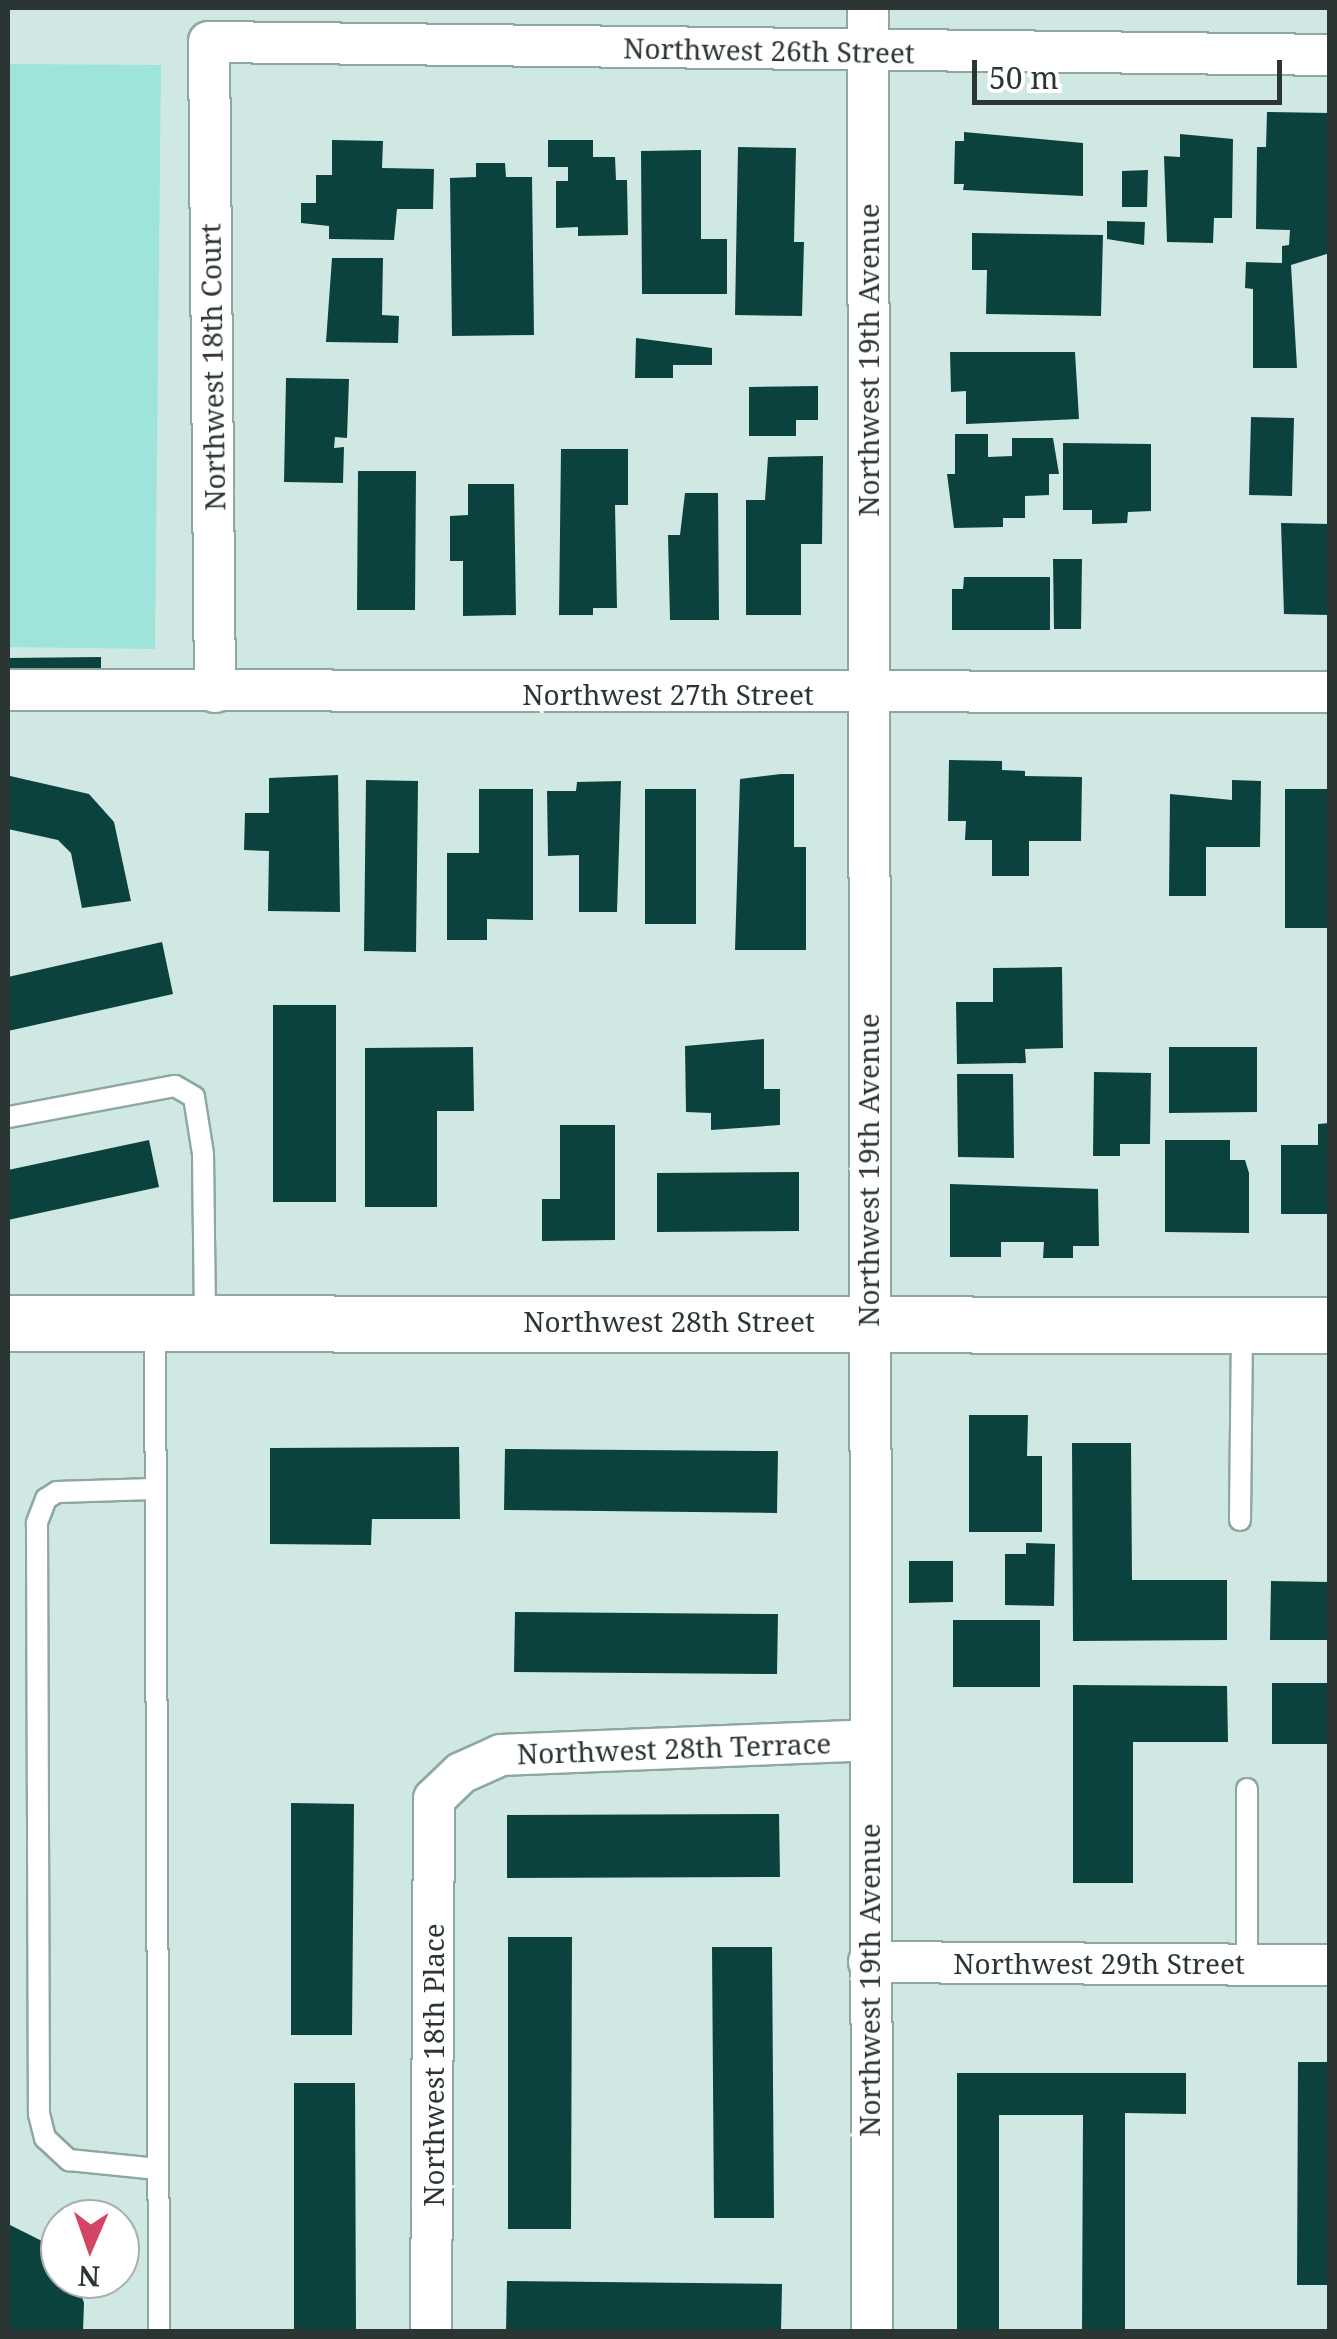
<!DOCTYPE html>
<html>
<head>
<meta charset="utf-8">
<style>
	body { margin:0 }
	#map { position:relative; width:1337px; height:2339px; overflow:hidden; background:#cfe8e4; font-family:"Noto Serif",serif }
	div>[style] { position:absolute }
	.green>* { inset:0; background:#9fe4db }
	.building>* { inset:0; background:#0c423d }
	.roads { filter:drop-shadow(2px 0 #8fa7a3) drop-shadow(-2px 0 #8fa7a3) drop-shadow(0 2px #8fa7a3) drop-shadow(0 -2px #8fa7a3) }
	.lane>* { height:20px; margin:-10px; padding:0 10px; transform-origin:10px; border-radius:10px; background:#fff }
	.street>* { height:40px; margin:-20px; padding:0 20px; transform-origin:20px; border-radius:20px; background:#fff }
	.secondary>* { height:55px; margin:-27.5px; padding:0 27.5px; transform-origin:27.5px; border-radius:27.5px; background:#fff }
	span { translate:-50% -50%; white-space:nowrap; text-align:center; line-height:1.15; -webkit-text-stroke:10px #fff; paint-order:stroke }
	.street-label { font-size:28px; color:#2b3534 }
	.frame { position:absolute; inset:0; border:10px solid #2b3534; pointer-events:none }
	.north { position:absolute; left:40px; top:2199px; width:100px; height:100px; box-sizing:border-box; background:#fff; border:2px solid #aaaeae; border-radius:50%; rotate:182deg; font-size:28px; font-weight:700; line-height:40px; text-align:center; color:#2b3534 }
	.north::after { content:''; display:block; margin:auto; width:35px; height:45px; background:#d44465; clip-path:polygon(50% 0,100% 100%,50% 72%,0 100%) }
	.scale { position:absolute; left:972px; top:60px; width:310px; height:45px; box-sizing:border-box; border:5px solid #2b3534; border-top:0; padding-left:12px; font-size:30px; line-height:35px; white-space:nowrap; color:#2b3534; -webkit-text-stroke:8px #fff; paint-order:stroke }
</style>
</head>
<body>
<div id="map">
	<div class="green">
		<div style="clip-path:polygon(8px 64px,161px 65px,155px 649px,8px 647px)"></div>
	</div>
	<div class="building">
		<div style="clip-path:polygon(1267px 112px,1330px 113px,1330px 253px,1291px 265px,1297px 368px,1253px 368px,1253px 289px,1245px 288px,1246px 262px,1282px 263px,1282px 246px,1289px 245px,1290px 230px,1256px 229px,1257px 147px,1266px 147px)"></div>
		<div style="clip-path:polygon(964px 132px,1083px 143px,1083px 196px,963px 190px,964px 184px,954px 184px,955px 141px,964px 141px)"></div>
		<div style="clip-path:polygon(1180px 134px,1233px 139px,1232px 218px,1214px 218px,1213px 243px,1167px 242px,1164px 156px,1180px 157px)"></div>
		<div style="clip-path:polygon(332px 140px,383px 141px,382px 168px,434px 169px,433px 209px,397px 209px,394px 240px,329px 239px,329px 226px,301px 223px,301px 203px,316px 203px,316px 175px,332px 175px)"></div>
		<div style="clip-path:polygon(548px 140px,593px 140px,593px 157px,615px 157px,616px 180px,627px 180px,628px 235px,578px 236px,578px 227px,556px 228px,556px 181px,568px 181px,568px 167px,548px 167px)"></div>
		<div style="clip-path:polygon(738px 147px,796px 148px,794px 242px,804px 242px,802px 316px,735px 315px)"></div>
		<div style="clip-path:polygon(701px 150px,701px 239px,727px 239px,727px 294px,642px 294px,641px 151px)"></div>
		<div style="clip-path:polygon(476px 163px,505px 163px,506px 177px,532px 177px,534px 335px,452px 336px,450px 178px,476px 177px)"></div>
		<div style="clip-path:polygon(1148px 170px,1147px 207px,1122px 207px,1122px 171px)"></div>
		<div style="clip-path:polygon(1107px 221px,1145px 222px,1144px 245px,1107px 239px)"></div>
		<div style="clip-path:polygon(972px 233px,1103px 235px,1101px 316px,986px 314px,987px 270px,972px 270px)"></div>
		<div style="clip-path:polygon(332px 258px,383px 258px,382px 315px,399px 316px,398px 343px,326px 342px)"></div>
		<div style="clip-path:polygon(636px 338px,712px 348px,712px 365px,673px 365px,673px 378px,635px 378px)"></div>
		<div style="clip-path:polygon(950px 352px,1075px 352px,1079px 419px,966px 424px,966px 391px,951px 392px)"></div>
		<div style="clip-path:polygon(286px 378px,349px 379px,347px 438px,335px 437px,334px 448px,344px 447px,343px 483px,284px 482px)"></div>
		<div style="clip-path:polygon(818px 386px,818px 420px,796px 420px,796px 436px,749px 436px,749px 387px)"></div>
		<div style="clip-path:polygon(1251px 417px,1294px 418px,1292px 496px,1249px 495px)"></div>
		<div style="clip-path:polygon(955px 434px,988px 434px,988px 457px,1012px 456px,1012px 438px,1053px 438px,1059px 474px,1049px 474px,1049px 495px,1025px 496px,1025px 518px,1003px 518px,1003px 527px,954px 528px,947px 474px,955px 474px)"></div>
		<div style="clip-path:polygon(1063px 443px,1151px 444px,1151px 511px,1128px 512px,1127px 523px,1092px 524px,1092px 510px,1063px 510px)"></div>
		<div style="clip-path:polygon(561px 449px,628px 449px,628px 505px,615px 505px,617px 608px,593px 608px,593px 615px,559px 615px)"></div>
		<div style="clip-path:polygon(823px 456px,822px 544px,801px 544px,801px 615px,746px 615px,746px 500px,765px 500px,768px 457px)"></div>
		<div style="clip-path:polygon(358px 471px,416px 471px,415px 610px,357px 610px)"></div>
		<div style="clip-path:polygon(468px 484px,514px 484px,516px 615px,463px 616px,463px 561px,450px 561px,450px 516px,468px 515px)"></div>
		<div style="clip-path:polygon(685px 493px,718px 493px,719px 620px,670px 620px,668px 535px,680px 535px)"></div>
		<div style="clip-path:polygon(1281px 523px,1330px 524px,1327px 615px,1284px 614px)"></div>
		<div style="clip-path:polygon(1053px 559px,1082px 559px,1081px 629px,1054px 629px)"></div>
		<div style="clip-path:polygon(964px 577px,1050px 577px,1050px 630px,952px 630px,952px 589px,963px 589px)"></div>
		<div style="clip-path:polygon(101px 657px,101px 677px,8px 678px,8px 658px)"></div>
		<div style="clip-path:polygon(949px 760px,1002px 761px,1002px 770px,1025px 771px,1025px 776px,1082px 777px,1081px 841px,1029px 841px,1029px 876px,992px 876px,992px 840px,965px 840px,966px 821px,948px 821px)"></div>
		<div style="clip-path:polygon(781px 774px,794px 774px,794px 847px,806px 847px,806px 950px,735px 950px,740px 779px)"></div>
		<div style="clip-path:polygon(338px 775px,340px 912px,268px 911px,269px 851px,244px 850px,245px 813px,269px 813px,269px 778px)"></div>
		<div style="clip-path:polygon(10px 776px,89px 794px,114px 822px,131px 901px,82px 908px,71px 853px,58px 840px,8px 829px)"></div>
		<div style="clip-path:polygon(366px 780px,418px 781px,416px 952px,364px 951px)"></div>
		<div style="clip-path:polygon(1232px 780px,1261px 781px,1260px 847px,1206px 847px,1206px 896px,1169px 896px,1170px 794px,1232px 800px)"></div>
		<div style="clip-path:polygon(621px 781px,617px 912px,579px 912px,579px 855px,548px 856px,547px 791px,576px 791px,577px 782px)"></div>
		<div style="clip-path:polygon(479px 789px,533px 789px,533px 920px,487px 919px,487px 940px,447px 940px,447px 853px,479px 853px)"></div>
		<div style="clip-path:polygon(645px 789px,696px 789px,696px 924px,645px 924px)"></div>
		<div style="clip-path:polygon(1285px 789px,1330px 789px,1330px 928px,1285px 928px)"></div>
		<div style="clip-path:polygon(162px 942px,173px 994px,8px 1031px,8px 977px)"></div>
		<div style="clip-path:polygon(1062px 967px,1063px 1048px,1025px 1049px,1026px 1063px,957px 1064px,956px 1002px,993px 1002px,993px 968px)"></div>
		<div style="clip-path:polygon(273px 1005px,336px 1005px,336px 1202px,273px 1202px)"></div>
		<div style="clip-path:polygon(764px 1039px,764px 1089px,780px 1089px,780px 1125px,711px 1130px,711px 1113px,686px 1112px,685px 1046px)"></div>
		<div style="clip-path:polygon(473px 1047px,474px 1111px,437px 1111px,437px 1207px,365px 1207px,365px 1048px)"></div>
		<div style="clip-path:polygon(1169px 1047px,1257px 1047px,1257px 1112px,1169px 1113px)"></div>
		<div style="clip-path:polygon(1094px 1072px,1151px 1073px,1150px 1144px,1120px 1144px,1120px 1156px,1093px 1156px)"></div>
		<div style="clip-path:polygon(957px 1074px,1013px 1074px,1014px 1158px,958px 1157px)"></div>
		<div style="clip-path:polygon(1330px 1123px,1330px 1214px,1281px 1214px,1281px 1145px,1318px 1145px,1318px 1124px)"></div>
		<div style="clip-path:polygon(560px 1125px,615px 1125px,615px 1240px,542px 1241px,542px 1199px,560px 1199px)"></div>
		<div style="clip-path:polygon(149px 1140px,159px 1187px,8px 1220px,8px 1170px)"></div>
		<div style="clip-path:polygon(1165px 1140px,1230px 1140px,1230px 1160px,1245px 1160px,1249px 1173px,1249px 1233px,1165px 1232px)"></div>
		<div style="clip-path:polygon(799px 1172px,799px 1231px,657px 1232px,657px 1173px)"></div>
		<div style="clip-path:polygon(950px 1184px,1098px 1189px,1099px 1246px,1073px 1246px,1073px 1258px,1043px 1258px,1044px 1242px,1001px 1242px,1001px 1257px,950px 1257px)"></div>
		<div style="clip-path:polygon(969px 1415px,1028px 1415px,1027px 1456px,1042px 1456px,1042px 1532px,969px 1532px)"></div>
		<div style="clip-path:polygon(1072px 1443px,1131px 1443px,1132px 1580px,1227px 1580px,1227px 1640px,1073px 1641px)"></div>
		<div style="clip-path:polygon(459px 1447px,460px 1519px,372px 1519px,371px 1545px,270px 1544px,270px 1448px)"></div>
		<div style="clip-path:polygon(505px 1449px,778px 1451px,777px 1513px,504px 1510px)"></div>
		<div style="clip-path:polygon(1026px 1543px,1055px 1544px,1054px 1606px,1005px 1605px,1005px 1554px,1026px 1554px)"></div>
		<div style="clip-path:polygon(909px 1561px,953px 1561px,953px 1602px,909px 1603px)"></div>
		<div style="clip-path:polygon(1271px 1581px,1330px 1582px,1330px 1640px,1270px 1640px)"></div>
		<div style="clip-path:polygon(515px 1612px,778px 1614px,777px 1674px,514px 1672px)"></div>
		<div style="clip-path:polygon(953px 1620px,1040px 1620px,1040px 1687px,953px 1687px)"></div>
		<div style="clip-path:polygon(1272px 1683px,1330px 1683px,1330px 1744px,1272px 1744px)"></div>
		<div style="clip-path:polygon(1073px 1685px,1227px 1686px,1228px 1742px,1133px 1742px,1133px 1883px,1073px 1883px)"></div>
		<div style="clip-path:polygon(291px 1803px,354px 1804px,352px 2035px,291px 2035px)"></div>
		<div style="clip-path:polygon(779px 1814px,780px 1877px,507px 1878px,507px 1815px)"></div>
		<div style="clip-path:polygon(508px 1937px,572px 1937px,571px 2229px,508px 2229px)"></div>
		<div style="clip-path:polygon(712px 1947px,772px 1947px,774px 2218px,714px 2218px)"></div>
		<div style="clip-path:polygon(1298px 2062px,1330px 2062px,1330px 2285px,1297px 2285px)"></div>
		<div style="clip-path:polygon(957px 2073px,1186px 2073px,1186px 2114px,1125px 2113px,1125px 2332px,1082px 2332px,1083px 2115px,999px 2115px,999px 2332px,957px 2332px)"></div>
		<div style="clip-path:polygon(294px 2083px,355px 2083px,356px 2332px,294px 2332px)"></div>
		<div style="clip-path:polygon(8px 2224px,58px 2249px,60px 2279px,76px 2279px,84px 2303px,83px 2332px,8px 2332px)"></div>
		<div style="clip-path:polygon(507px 2281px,782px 2284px,781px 2332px,506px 2332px)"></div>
	</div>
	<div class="roads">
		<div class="lane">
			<div style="left:9px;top:1117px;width:169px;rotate:-10.6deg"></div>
			<div style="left:175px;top:1086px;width:22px;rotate:30deg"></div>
			<div style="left:194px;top:1097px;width:58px;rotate:81deg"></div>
			<div style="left:203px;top:1154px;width:166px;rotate:89.3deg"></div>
			<div style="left:155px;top:1324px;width:1008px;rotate:89.77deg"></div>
			<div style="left:153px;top:1489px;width:96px;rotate:178.2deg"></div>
			<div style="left:57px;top:1492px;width:13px;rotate:148deg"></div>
			<div style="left:46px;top:1499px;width:26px;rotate:111deg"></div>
			<div style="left:37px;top:1523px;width:591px;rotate:89.81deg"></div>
			<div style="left:39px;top:2114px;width:25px;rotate:76deg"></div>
			<div style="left:45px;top:2138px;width:33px;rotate:43deg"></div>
			<div style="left:69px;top:2160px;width:89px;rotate:5.8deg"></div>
			<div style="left:1240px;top:1520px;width:194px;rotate:-89.4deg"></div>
			<div style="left:1247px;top:1789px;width:176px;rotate:90deg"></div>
		</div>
		<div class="street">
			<div style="left:868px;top:8px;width:2324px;rotate:89.9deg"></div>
			<div style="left:8px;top:690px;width:1322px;rotate:0.09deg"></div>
			<div style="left:215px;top:692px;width:650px;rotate:-90.53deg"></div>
			<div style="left:209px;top:42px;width:1121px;rotate:0.66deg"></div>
			<div style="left:869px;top:1962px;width:461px;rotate:0.4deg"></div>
			<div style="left:431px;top:2332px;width:533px;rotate:-89.68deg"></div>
			<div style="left:434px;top:1799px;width:37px;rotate:-44deg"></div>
			<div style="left:461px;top:1773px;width:44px;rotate:-24.2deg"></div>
			<div style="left:501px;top:1755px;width:367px;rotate:-2.3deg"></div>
		</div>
		<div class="secondary">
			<div style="left:8px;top:1323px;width:1322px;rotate:0.09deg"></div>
		</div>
	</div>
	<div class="street-label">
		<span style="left:769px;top:50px;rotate:1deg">Northwest 26th Street</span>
		<span style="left:868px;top:360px;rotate:-90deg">Northwest 19th Avenue</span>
		<span style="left:212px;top:367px;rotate:-91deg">Northwest 18th Court</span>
		<span style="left:668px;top:694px">Northwest 27th Street</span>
		<span style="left:868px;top:1170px;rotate:-90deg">Northwest 19th Avenue</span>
		<span style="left:669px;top:1321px">Northwest 28th Street</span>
		<span style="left:674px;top:1748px;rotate:-2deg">Northwest 28th Terrace</span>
		<span style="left:1099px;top:1963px">Northwest 29th Street</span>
		<span style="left:869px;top:1980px;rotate:-90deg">Northwest 19th Avenue</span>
		<span style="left:433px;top:2065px;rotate:-90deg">Northwest 18th Place</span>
	</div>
	<div class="frame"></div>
	<div class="north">N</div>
	<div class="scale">50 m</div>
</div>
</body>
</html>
